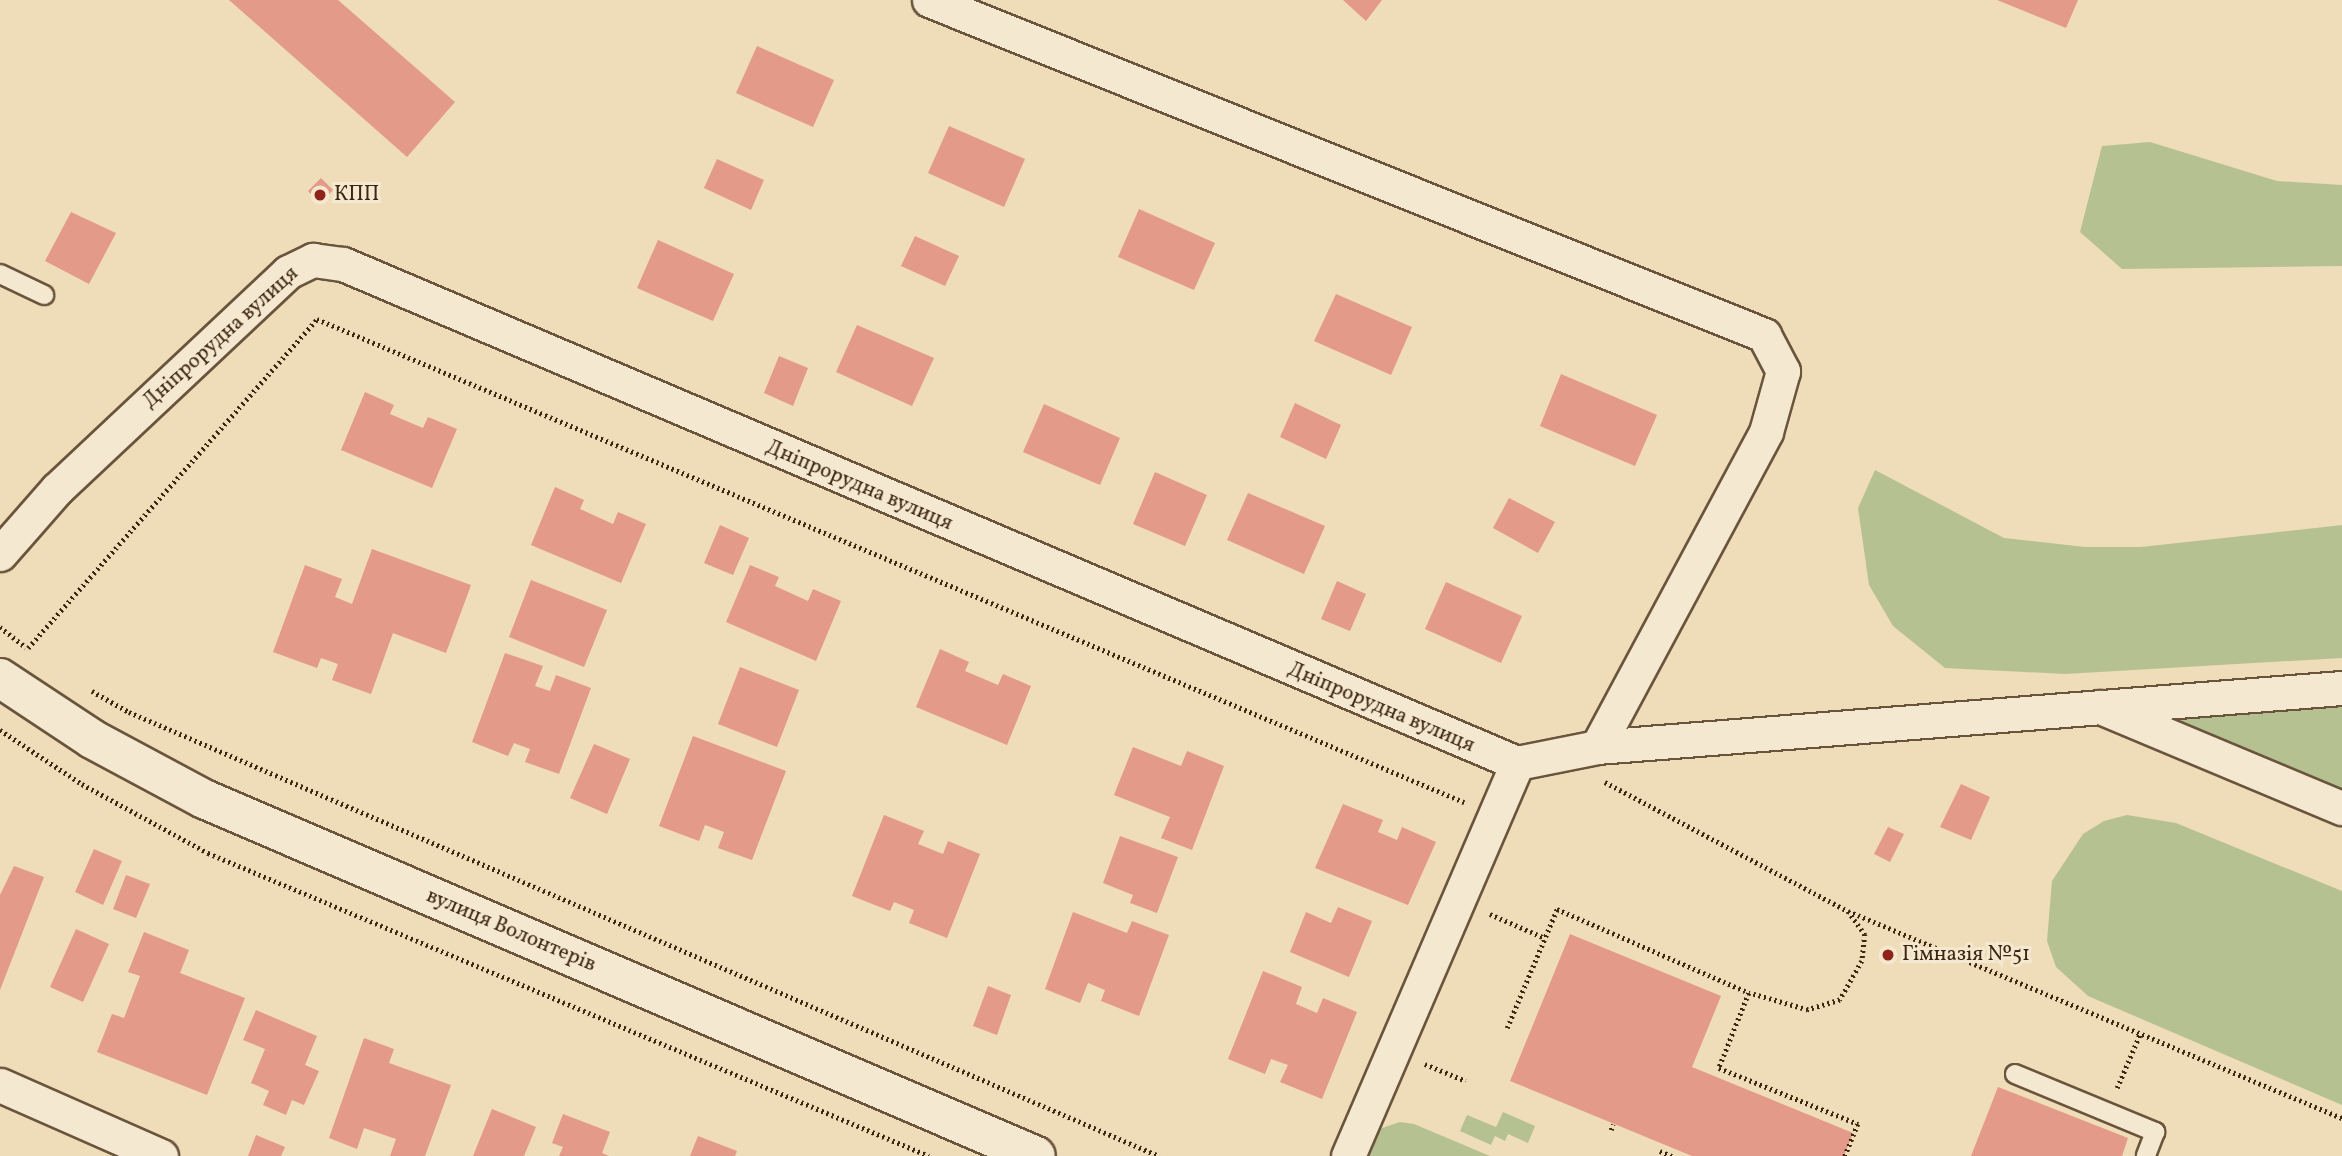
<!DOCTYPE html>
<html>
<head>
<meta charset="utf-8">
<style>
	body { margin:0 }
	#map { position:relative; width:2342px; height:1156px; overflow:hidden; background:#efdcb8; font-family:Vollkorn,serif }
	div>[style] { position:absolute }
	.green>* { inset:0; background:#b6c191 }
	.building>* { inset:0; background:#e49a88 }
	.path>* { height:4.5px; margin-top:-2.25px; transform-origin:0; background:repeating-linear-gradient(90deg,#3d2712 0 2px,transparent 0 5.5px) }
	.roads { filter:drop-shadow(2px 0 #6a543c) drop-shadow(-2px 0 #6a543c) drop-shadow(0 2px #6a543c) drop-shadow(0 -2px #6a543c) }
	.lane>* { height:18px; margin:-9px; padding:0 9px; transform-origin:9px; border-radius:9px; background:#f5e8d1 }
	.street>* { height:33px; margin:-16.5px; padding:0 16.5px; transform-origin:16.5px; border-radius:16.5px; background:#f5e8d1 }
	.secondary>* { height:38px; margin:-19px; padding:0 19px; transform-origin:19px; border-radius:19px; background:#f5e8d1 }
	.dots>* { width:19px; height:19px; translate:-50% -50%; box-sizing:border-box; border:4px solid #f5e8d1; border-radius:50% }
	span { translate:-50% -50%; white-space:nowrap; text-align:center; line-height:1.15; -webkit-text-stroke:6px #f5e8d1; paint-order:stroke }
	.poi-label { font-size:21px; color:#3d2712 }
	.left { translate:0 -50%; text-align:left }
	.street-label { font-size:21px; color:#3d2712 }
</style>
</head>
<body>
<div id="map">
	<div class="green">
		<div style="clip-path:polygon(2150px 142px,2277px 181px,2342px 185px,2342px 266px,2122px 269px,2080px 232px,2102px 146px)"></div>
		<div style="clip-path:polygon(1875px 470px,2004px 538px,2085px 547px,2141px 547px,2342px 525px,2342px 658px,2065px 674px,1945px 668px,1893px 626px,1869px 585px,1858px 508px)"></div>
		<div style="clip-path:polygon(2342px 688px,2342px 808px,2094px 705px)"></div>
		<div style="clip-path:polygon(2127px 815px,2176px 823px,2342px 891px,2342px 1105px,2088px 996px,2056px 967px,2047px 941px,2052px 881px,2083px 834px,2104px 821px)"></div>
		<div style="clip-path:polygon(1503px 1112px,1535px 1126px,1528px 1143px,1508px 1134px,1505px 1141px,1495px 1136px,1491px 1145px,1460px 1131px,1467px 1115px,1496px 1127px)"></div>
		<div style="clip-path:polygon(1400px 1122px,1414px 1124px,1490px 1156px,1362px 1156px,1379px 1129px)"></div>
	</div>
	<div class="building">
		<div style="clip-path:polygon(229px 0,338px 0,455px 102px,407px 157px)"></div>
		<div style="clip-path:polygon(1343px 0,1382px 0,1366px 21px)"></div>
		<div style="clip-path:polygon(1997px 0,2078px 0,2066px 28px)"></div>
		<div style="clip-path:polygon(757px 46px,834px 80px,813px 127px,736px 93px)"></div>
		<div style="clip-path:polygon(949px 126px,1025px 159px,1004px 207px,928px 173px)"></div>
		<div style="clip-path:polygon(717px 159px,764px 180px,751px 210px,704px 188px)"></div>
		<div style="clip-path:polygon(321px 178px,333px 190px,320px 204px,308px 191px)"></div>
		<div style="clip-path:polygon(1139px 209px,1215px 243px,1194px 290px,1118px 257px)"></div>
		<div style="clip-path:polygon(71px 212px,116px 233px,89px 284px,45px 261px)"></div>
		<div style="clip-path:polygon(915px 236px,959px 256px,945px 286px,901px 266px)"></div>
		<div style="clip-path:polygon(658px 240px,734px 274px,713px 321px,637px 288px)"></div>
		<div style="clip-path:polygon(1336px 294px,1412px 327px,1391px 375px,1314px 341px)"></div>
		<div style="clip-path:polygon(857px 325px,934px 358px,912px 406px,836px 372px)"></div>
		<div style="clip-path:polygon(779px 356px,808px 368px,793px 406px,764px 393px)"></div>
		<div style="clip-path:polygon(1561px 374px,1657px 415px,1635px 466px,1540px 426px)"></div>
		<div style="clip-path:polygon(365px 392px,394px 405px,390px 414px,423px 428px,428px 417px,457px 429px,432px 488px,341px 450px)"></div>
		<div style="clip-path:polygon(1295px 403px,1341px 425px,1326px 459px,1280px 437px)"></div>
		<div style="clip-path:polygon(1044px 404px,1120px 438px,1100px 485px,1023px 452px)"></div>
		<div style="clip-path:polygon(1155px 472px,1207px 495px,1185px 546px,1133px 524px)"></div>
		<div style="clip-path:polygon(555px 487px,584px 500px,580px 509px,613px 524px,618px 512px,646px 524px,621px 583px,531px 545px)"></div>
		<div style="clip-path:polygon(1248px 493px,1325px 526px,1304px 574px,1227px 540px)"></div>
		<div style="clip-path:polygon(1509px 498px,1555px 522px,1538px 553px,1493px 528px)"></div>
		<div style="clip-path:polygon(720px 525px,749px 538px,733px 575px,704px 563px)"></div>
		<div style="clip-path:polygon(372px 549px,471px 585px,446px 653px,393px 633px,371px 694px,332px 680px,338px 664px,321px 658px,317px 668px,273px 652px,305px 565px,342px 579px,335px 597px,352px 604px)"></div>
		<div style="clip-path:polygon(750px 565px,779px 577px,775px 586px,808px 601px,813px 589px,841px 601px,816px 661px,726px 622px)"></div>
		<div style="clip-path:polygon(531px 580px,607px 610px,584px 667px,509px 637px)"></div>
		<div style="clip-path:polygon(1337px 581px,1366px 594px,1350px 631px,1321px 619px)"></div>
		<div style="clip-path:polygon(1446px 582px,1522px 616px,1501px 663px,1425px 629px)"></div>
		<div style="clip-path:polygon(940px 649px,969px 662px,965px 671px,998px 685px,1003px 674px,1031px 686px,1007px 745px,916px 707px)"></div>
		<div style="clip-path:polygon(505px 653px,543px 666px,535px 686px,550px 691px,556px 675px,591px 688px,559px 774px,525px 762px,530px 749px,514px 743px,508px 756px,472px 742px)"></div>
		<div style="clip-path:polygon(740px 667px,799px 690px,777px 747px,718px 724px)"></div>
		<div style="clip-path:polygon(693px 736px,786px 771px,752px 860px,718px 848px,724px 832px,705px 825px,699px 841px,659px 826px)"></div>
		<div style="clip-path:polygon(594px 744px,630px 759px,607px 814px,570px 798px)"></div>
		<div style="clip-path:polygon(1133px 747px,1181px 766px,1187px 751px,1224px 766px,1192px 850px,1161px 838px,1170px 817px,1114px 795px)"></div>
		<div style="clip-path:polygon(1961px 784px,1990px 797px,1971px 840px,1940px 827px)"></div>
		<div style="clip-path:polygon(1343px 804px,1383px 820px,1378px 832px,1397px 840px,1402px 827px,1436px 842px,1408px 905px,1315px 868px)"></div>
		<div style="clip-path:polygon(884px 815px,924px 831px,918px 844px,943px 854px,948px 841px,980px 854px,947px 938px,909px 923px,914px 910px,894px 902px,890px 911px,852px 896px)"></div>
		<div style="clip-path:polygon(1888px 827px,1904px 834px,1890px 862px,1874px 854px)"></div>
		<div style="clip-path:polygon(1120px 836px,1178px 857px,1157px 913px,1130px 903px,1133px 895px,1103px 883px)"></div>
		<div style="clip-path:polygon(94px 849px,122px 861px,103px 905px,75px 892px)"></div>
		<div style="clip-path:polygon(14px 866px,44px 877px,0 990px,0 895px)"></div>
		<div style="clip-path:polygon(126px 875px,150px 884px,136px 918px,113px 909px)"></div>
		<div style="clip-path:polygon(1338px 907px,1372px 921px,1349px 977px,1290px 952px,1306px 912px,1331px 923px)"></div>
		<div style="clip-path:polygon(1073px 912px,1127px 933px,1132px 921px,1169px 935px,1139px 1016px,1101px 1001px,1105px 990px,1088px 983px,1080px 1003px,1045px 989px)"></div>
		<div style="clip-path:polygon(76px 929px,109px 944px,83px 1002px,50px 987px)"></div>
		<div style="clip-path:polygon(144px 932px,189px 950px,180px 973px,245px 998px,207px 1095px,97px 1052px,112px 1014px,124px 1018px,140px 976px,128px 972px)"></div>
		<div style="clip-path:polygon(1570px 934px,1721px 996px,1692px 1067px,1853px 1133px,1844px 1156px,1692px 1156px,1510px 1081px)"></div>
		<div style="clip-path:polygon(1263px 971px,1302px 987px,1296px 1004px,1317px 1013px,1323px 998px,1357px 1012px,1322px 1099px,1280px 1082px,1288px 1065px,1271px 1059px,1265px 1074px,1228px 1059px)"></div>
		<div style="clip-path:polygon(988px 986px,1011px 995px,997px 1035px,973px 1026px)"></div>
		<div style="clip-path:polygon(256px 1010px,317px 1036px,305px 1065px,319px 1071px,304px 1105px,292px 1100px,286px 1115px,263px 1105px,269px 1091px,251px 1083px,265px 1049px,243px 1040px)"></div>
		<div style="clip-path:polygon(364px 1038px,394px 1049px,389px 1063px,451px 1085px,425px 1156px,390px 1156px,396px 1139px,364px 1128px,357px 1149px,329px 1138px)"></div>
		<div style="clip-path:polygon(1998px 1087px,2128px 1138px,2122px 1156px,1971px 1156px)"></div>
		<div style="clip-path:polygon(492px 1109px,536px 1127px,524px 1156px,473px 1156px)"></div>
		<div style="clip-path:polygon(563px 1114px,610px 1132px,602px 1153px,609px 1156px,559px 1156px,563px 1147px,552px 1143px)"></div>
		<div style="clip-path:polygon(256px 1135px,285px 1147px,281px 1156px,248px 1156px)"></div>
		<div style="clip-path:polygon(698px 1136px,737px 1151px,735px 1156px,690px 1156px)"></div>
	</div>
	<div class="path">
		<div style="left:0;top:627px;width:33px;rotate:38deg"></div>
		<div style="left:28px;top:648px;width:438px;rotate:-48.7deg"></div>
		<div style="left:317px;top:319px;width:1245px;rotate:22.84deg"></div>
		<div style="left:92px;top:691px;width:43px;rotate:29.6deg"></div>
		<div style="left:129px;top:712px;width:1122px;rotate:23.32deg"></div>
		<div style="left:0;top:730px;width:98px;rotate:33.4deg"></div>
		<div style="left:82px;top:784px;width:144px;rotate:28.7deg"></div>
		<div style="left:208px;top:853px;width:782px;rotate:22.79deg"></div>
		<div style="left:1605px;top:782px;width:275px;rotate:28deg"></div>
		<div style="left:1848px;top:911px;width:29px;rotate:54deg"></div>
		<div style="left:1865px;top:934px;width:27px;rotate:96deg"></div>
		<div style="left:1862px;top:961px;width:45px;rotate:119.4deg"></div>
		<div style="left:1840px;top:1000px;width:34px;rotate:163deg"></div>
		<div style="left:1808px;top:1010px;width:61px;rotate:-163.9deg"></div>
		<div style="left:1848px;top:911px;width:536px;rotate:22.74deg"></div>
		<div style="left:1490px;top:914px;width:60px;rotate:23.6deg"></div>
		<div style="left:1507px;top:1028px;width:129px;rotate:-67.2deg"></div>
		<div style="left:1557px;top:909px;width:210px;rotate:23.6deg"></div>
		<div style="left:1749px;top:993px;width:81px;rotate:111.8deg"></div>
		<div style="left:1719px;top:1068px;width:150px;rotate:21.9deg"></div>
		<div style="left:1858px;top:1124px;width:35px;rotate:112deg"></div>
		<div style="left:1425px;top:1064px;width:44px;rotate:22.5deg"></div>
		<div style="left:2117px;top:1088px;width:59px;rotate:-66.9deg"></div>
		<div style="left:1611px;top:1130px;width:6px;rotate:-72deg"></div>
		<div style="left:1660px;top:1151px;width:13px;rotate:23deg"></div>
	</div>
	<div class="roads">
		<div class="lane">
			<div style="left:0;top:274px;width:49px;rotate:25.5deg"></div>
			<div style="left:2015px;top:1074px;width:152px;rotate:22.5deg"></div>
			<div style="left:2155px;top:1132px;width:26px;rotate:111deg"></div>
		</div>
		<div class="street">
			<div style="left:929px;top:0;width:900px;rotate:21.86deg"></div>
			<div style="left:1764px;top:335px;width:41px;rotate:62.2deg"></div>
			<div style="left:1783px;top:371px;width:63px;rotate:105.6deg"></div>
			<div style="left:1766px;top:432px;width:357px;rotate:118.2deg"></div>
			<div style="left:0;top:554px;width:86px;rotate:-48.8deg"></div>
			<div style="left:57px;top:489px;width:317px;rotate:-43.2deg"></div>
			<div style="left:288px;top:272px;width:28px;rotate:-26deg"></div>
			<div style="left:313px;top:260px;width:30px;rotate:8deg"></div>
			<div style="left:343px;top:264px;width:1276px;rotate:23.03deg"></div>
			<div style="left:1517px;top:763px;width:82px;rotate:-11.3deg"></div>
			<div style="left:1597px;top:747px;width:747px;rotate:-4.53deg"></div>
			<div style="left:2100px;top:707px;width:262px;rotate:22.7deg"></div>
			<div style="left:0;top:1085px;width:176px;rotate:23.8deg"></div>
			<div style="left:1348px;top:1156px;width:428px;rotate:-66.7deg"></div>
		</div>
		<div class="secondary">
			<div style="left:0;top:678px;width:110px;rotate:33.5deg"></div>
			<div style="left:92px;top:739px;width:127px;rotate:28.2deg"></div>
			<div style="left:204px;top:799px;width:905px;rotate:23.22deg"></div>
		</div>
	</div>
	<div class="dots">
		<div style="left:320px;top:195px;background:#8f2418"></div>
		<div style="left:1888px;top:955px;background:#8f2418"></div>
	</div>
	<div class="poi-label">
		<span class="left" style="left:334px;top:195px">КПП</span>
		<span class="left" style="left:1902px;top:955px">Гімназія №51</span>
	</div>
	<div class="street-label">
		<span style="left:221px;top:338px;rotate:-42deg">Дніпрорудна вулиця</span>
		<span style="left:859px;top:486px;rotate:23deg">Дніпрорудна вулиця</span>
		<span style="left:1381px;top:708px;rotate:23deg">Дніпрорудна вулиця</span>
		<span style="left:511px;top:931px;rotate:23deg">вулиця Волонтерів</span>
	</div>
</div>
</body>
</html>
